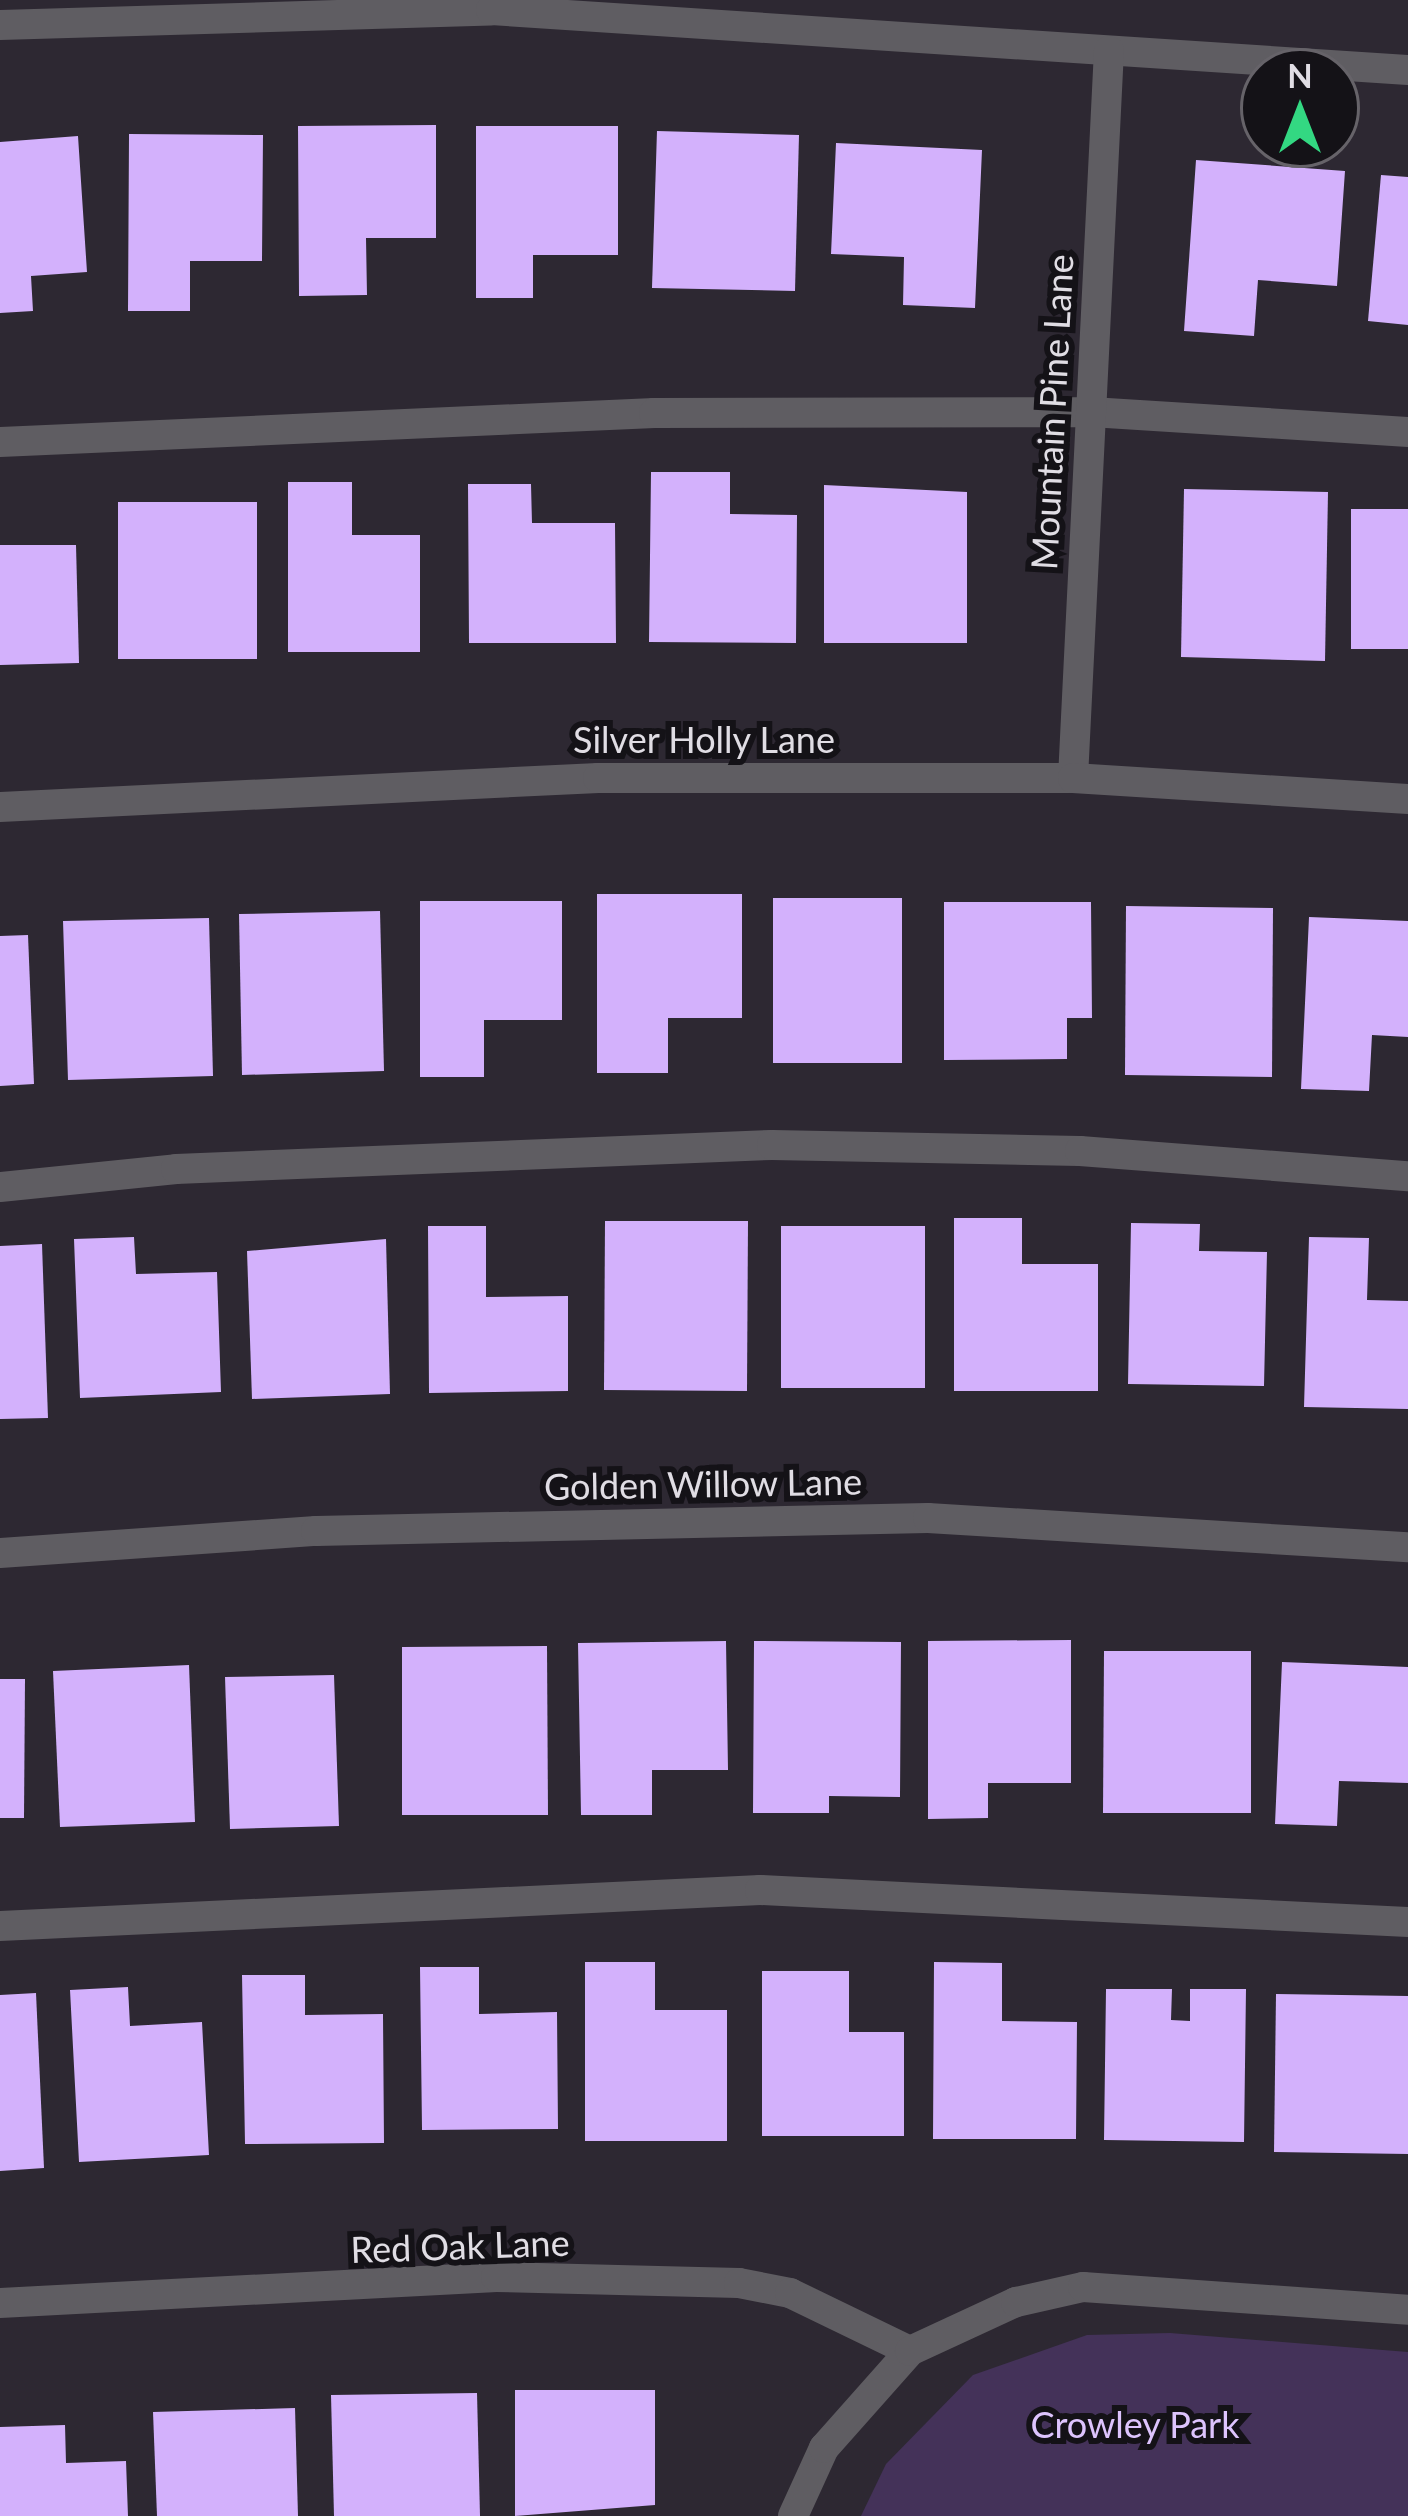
<!DOCTYPE html>
<html>
<head>
<meta charset="utf-8">
<style>
	body { margin:0 }
	#map { position:relative; width:1408px; height:2516px; overflow:hidden; background:#2d2832; font-family:Lato,sans-serif }
	div>[style] { position:absolute }
	.green>* { inset:0; background:#443259 }
	.building>* { inset:0; background:#d3b1fc }
	.minor>* { height:30px; margin:-15px; padding:0 15px; transform-origin:15px; border-radius:15px; background:#5f5d62 }
	span { translate:-50% -50%; white-space:nowrap; text-align:center; line-height:1.15; -webkit-text-stroke:12px #141217; paint-order:stroke }
	.street-label { font-size:36px; color:#e0dde4 }
	.park-label { font-size:36px; color:#ddc4fd }
	.north { position:absolute; left:1240px; top:48px; width:120px; height:120px; box-sizing:border-box; background:#141217; border:3px solid #666369; border-radius:50%; rotate:0deg; font-size:33px; font-weight:700; line-height:48px; text-align:center; color:#e0dde4 }
	.north::after { content:''; display:block; margin:auto; width:42px; height:54px; background:#33d882; clip-path:polygon(50% 0,100% 100%,50% 72%,0 100%) }
</style>
</head>
<body>
<div id="map">
	<div class="green">
		<div style="clip-path:polygon(1170px 2333px,1408px 2352px,1408px 2516px,861px 2516px,886px 2464px,973px 2375px,1087px 2335px)"></div>
	</div>
	<div class="building">
		<div style="clip-path:polygon(436px 125px,436px 238px,366px 238px,367px 295px,299px 296px,298px 126px)"></div>
		<div style="clip-path:polygon(476px 126px,618px 126px,618px 255px,533px 255px,533px 298px,476px 298px)"></div>
		<div style="clip-path:polygon(657px 131px,799px 135px,795px 291px,652px 288px)"></div>
		<div style="clip-path:polygon(129px 134px,263px 135px,262px 261px,190px 261px,190px 311px,128px 311px)"></div>
		<div style="clip-path:polygon(78px 136px,87px 272px,31px 276px,33px 311px,0 313px,0 142px)"></div>
		<div style="clip-path:polygon(836px 143px,982px 150px,975px 308px,903px 305px,904px 257px,831px 254px)"></div>
		<div style="clip-path:polygon(1196px 160px,1345px 171px,1337px 286px,1258px 280px,1254px 336px,1184px 331px)"></div>
		<div style="clip-path:polygon(1381px 175px,1408px 177px,1408px 325px,1368px 321px)"></div>
		<div style="clip-path:polygon(651px 472px,730px 472px,730px 514px,797px 515px,796px 643px,649px 642px)"></div>
		<div style="clip-path:polygon(288px 482px,352px 482px,352px 535px,420px 535px,420px 652px,288px 652px)"></div>
		<div style="clip-path:polygon(468px 484px,531px 484px,532px 523px,615px 523px,616px 643px,469px 643px)"></div>
		<div style="clip-path:polygon(824px 485px,967px 492px,967px 643px,824px 643px)"></div>
		<div style="clip-path:polygon(1184px 489px,1328px 492px,1325px 661px,1181px 657px)"></div>
		<div style="clip-path:polygon(118px 502px,257px 502px,257px 659px,118px 659px)"></div>
		<div style="clip-path:polygon(1351px 509px,1408px 509px,1408px 649px,1351px 649px)"></div>
		<div style="clip-path:polygon(0 545px,76px 545px,79px 663px,0 665px)"></div>
		<div style="clip-path:polygon(597px 894px,742px 894px,742px 1018px,668px 1018px,668px 1073px,597px 1073px)"></div>
		<div style="clip-path:polygon(773px 898px,902px 898px,902px 1063px,773px 1063px)"></div>
		<div style="clip-path:polygon(420px 901px,562px 901px,562px 1020px,484px 1020px,484px 1077px,420px 1077px)"></div>
		<div style="clip-path:polygon(944px 902px,1091px 902px,1092px 1018px,1067px 1018px,1067px 1059px,944px 1060px)"></div>
		<div style="clip-path:polygon(1126px 906px,1273px 908px,1272px 1077px,1125px 1075px)"></div>
		<div style="clip-path:polygon(380px 911px,384px 1071px,242px 1075px,239px 914px)"></div>
		<div style="clip-path:polygon(1309px 917px,1408px 921px,1408px 1037px,1372px 1035px,1369px 1091px,1301px 1089px)"></div>
		<div style="clip-path:polygon(209px 918px,213px 1076px,68px 1080px,63px 921px)"></div>
		<div style="clip-path:polygon(28px 935px,34px 1084px,0 1086px,0 936px)"></div>
		<div style="clip-path:polygon(954px 1218px,1022px 1218px,1022px 1264px,1098px 1264px,1098px 1391px,954px 1391px)"></div>
		<div style="clip-path:polygon(605px 1221px,748px 1221px,747px 1391px,604px 1390px)"></div>
		<div style="clip-path:polygon(1131px 1223px,1200px 1224px,1199px 1251px,1267px 1252px,1264px 1386px,1128px 1384px)"></div>
		<div style="clip-path:polygon(428px 1226px,486px 1226px,486px 1297px,568px 1296px,568px 1391px,429px 1393px)"></div>
		<div style="clip-path:polygon(781px 1226px,925px 1226px,925px 1388px,781px 1388px)"></div>
		<div style="clip-path:polygon(134px 1237px,136px 1274px,217px 1272px,221px 1392px,80px 1398px,74px 1239px)"></div>
		<div style="clip-path:polygon(1309px 1237px,1369px 1238px,1367px 1300px,1408px 1301px,1408px 1409px,1304px 1407px)"></div>
		<div style="clip-path:polygon(386px 1239px,390px 1394px,252px 1399px,247px 1251px)"></div>
		<div style="clip-path:polygon(42px 1244px,48px 1418px,0 1419px,0 1246px)"></div>
		<div style="clip-path:polygon(1071px 1640px,1071px 1783px,988px 1783px,988px 1818px,928px 1819px,928px 1641px)"></div>
		<div style="clip-path:polygon(726px 1641px,728px 1770px,652px 1770px,652px 1815px,581px 1815px,578px 1643px)"></div>
		<div style="clip-path:polygon(754px 1641px,901px 1642px,900px 1797px,829px 1796px,829px 1813px,753px 1813px)"></div>
		<div style="clip-path:polygon(547px 1646px,548px 1815px,402px 1815px,402px 1647px)"></div>
		<div style="clip-path:polygon(1104px 1651px,1251px 1651px,1251px 1813px,1103px 1813px)"></div>
		<div style="clip-path:polygon(1282px 1662px,1408px 1667px,1408px 1783px,1339px 1781px,1337px 1826px,1275px 1824px)"></div>
		<div style="clip-path:polygon(189px 1665px,195px 1822px,60px 1827px,53px 1671px)"></div>
		<div style="clip-path:polygon(334px 1675px,339px 1826px,230px 1829px,225px 1677px)"></div>
		<div style="clip-path:polygon(0 1679px,25px 1679px,24px 1818px,0 1818px)"></div>
		<div style="clip-path:polygon(585px 1962px,655px 1962px,655px 2010px,727px 2010px,727px 2141px,585px 2141px)"></div>
		<div style="clip-path:polygon(934px 1962px,1002px 1963px,1002px 2021px,1077px 2022px,1076px 2139px,933px 2139px)"></div>
		<div style="clip-path:polygon(420px 1967px,479px 1967px,479px 2014px,557px 2012px,558px 2129px,422px 2130px)"></div>
		<div style="clip-path:polygon(762px 1971px,849px 1971px,849px 2032px,904px 2032px,904px 2136px,762px 2136px)"></div>
		<div style="clip-path:polygon(242px 1975px,305px 1975px,305px 2015px,383px 2014px,384px 2143px,245px 2144px)"></div>
		<div style="clip-path:polygon(128px 1987px,130px 2026px,202px 2022px,209px 2155px,79px 2162px,70px 1990px)"></div>
		<div style="clip-path:polygon(1106px 1989px,1172px 1989px,1171px 2020px,1190px 2021px,1190px 1989px,1246px 1989px,1244px 2142px,1104px 2140px)"></div>
		<div style="clip-path:polygon(36px 1993px,44px 2168px,0 2171px,0 1995px)"></div>
		<div style="clip-path:polygon(1276px 1994px,1408px 1996px,1408px 2154px,1274px 2152px)"></div>
		<div style="clip-path:polygon(515px 2390px,655px 2390px,655px 2505px,515px 2516px)"></div>
		<div style="clip-path:polygon(477px 2393px,480px 2516px,334px 2516px,331px 2395px)"></div>
		<div style="clip-path:polygon(295px 2408px,298px 2516px,157px 2516px,153px 2412px)"></div>
		<div style="clip-path:polygon(65px 2425px,66px 2463px,126px 2461px,128px 2516px,0 2516px,0 2427px)"></div>
	</div>
	<div class="minor">
		<div style="left:0;top:25px;width:491px;rotate:-1.7deg"></div>
		<div style="left:491px;top:10px;width:919px;rotate:3.74deg"></div>
		<div style="left:0;top:442px;width:655px;rotate:-2.54deg"></div>
		<div style="left:654px;top:413px;width:437px;rotate:-0.1deg"></div>
		<div style="left:1091px;top:412px;width:318px;rotate:3.6deg"></div>
		<div style="left:1073px;top:778px;width:728px;rotate:-87.17deg"></div>
		<div style="left:0;top:807px;width:599px;rotate:-2.78deg"></div>
		<div style="left:598px;top:778px;width:475px"></div>
		<div style="left:1073px;top:778px;width:336px;rotate:3.6deg"></div>
		<div style="left:0;top:1187px;width:177px;rotate:-5.8deg"></div>
		<div style="left:176px;top:1169px;width:596px;rotate:-2.31deg"></div>
		<div style="left:772px;top:1145px;width:308px;rotate:1.1deg"></div>
		<div style="left:1080px;top:1151px;width:329px;rotate:4.4deg"></div>
		<div style="left:0;top:1553px;width:317px;rotate:-4deg"></div>
		<div style="left:316px;top:1531px;width:612px;rotate:-1.22deg"></div>
		<div style="left:928px;top:1518px;width:481px;rotate:3.5deg"></div>
		<div style="left:0;top:1926px;width:761px;rotate:-2.71deg"></div>
		<div style="left:760px;top:1890px;width:649px;rotate:2.83deg"></div>
		<div style="left:0;top:2303px;width:497px;rotate:-3deg"></div>
		<div style="left:496px;top:2277px;width:243px;rotate:1.4deg"></div>
		<div style="left:739px;top:2283px;width:52px;rotate:11.1deg"></div>
		<div style="left:790px;top:2293px;width:133px;rotate:25.8deg"></div>
		<div style="left:793px;top:2516px;width:75px;rotate:-65.5deg"></div>
		<div style="left:824px;top:2448px;width:130px;rotate:-48.4deg"></div>
		<div style="left:910px;top:2351px;width:117px;rotate:-24.8deg"></div>
		<div style="left:1016px;top:2302px;width:69px;rotate:-12.6deg"></div>
		<div style="left:1083px;top:2287px;width:326px;rotate:4deg"></div>
	</div>
	<div class="street-label">
		<span style="left:1052px;top:412px;rotate:-87deg">Mountain Pine Lane</span>
		<span style="left:704px;top:740px">Silver Holly Lane</span>
		<span style="left:703px;top:1484px;rotate:-1deg">Golden Willow Lane</span>
		<span style="left:460px;top:2246px;rotate:-2deg">Red Oak Lane</span>
	</div>
	<div class="park-label">
		<span style="left:1135px;top:2425px">Crowley Park</span>
	</div>
	<div class="north">N</div>
</div>
</body>
</html>
